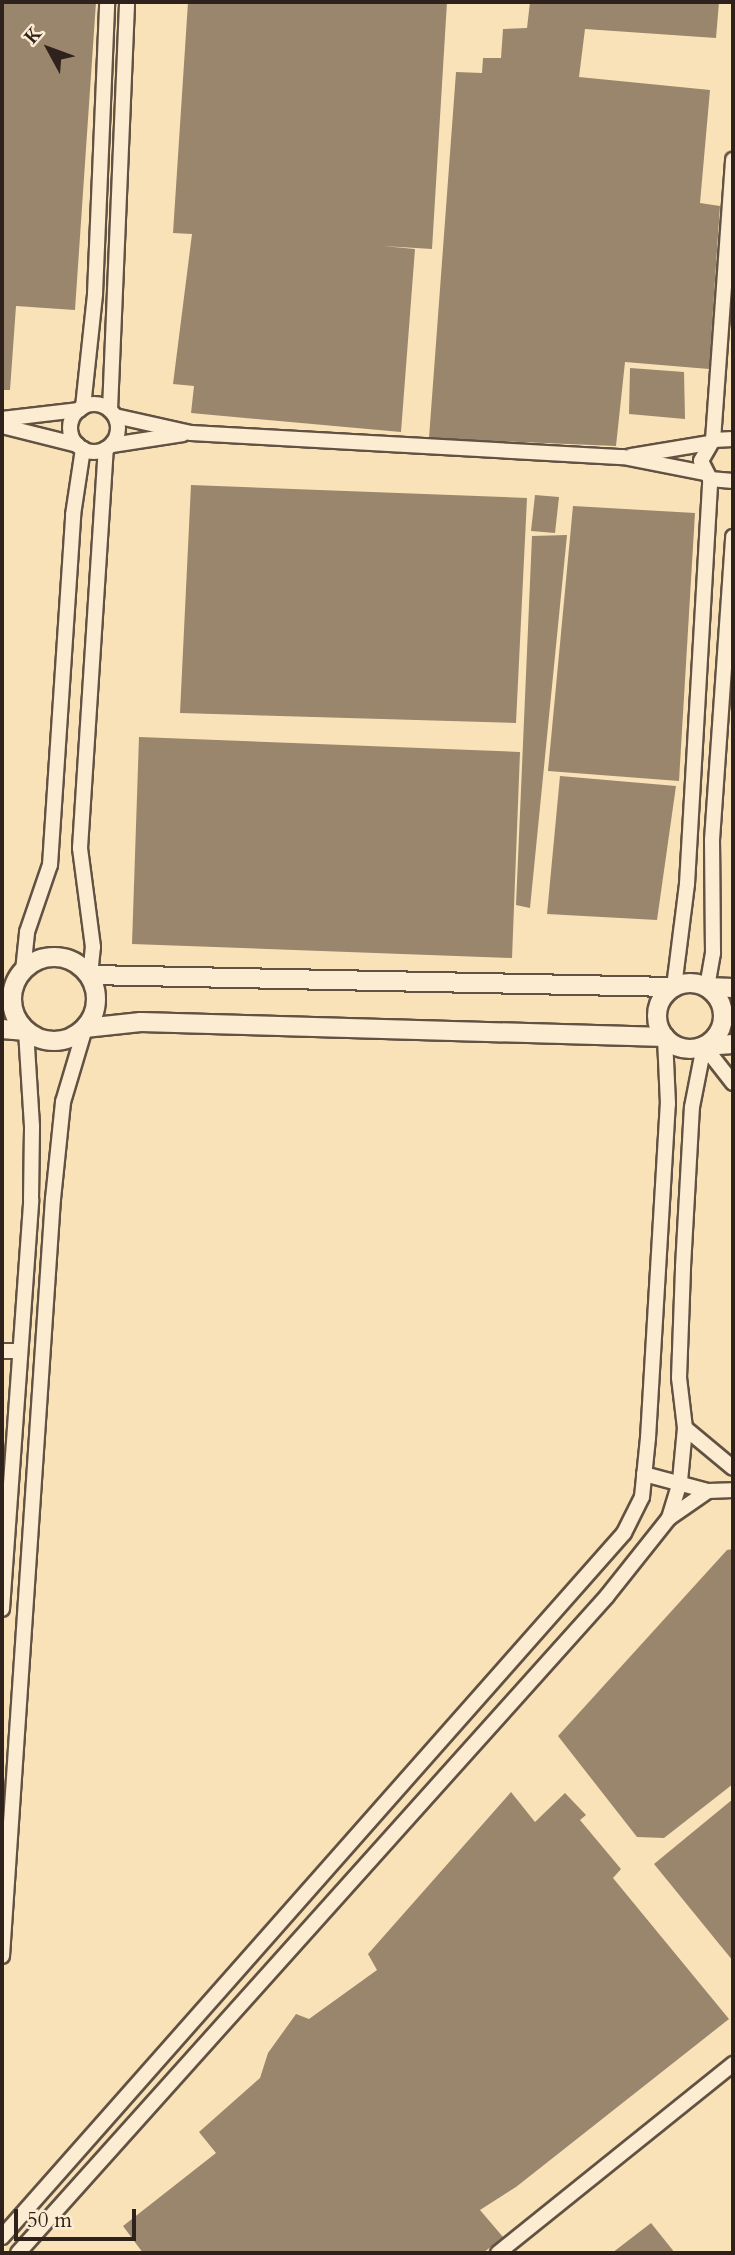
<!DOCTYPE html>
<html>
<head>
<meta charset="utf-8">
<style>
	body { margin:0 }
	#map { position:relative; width:735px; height:2255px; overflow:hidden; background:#fae2b8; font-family:Cardo,serif }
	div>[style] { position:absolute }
	.building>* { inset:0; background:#99866d }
	.roads { filter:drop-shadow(2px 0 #625243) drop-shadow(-2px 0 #625243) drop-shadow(0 2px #625243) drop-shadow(0 -2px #625243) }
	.minor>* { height:14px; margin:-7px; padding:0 7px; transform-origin:7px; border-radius:7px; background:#fcecd1 }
	.minor>.ring { margin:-7px; padding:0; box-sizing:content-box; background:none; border:14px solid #fcecd1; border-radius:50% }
	.tertiary>* { height:18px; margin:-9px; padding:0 9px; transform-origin:9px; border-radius:9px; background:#fcecd1 }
	.tertiary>.ring { margin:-9px; padding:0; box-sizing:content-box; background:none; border:18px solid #fcecd1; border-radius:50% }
	span { translate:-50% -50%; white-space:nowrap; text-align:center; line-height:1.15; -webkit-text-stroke:5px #fcecd1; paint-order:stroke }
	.frame { position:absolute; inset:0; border:4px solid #2f221c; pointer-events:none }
	.north { position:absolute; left:14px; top:14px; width:70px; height:70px; -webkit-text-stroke:5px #fcecd1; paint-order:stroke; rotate:311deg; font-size:19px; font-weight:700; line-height:28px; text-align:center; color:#2f221c }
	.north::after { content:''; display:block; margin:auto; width:24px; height:32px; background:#2f221c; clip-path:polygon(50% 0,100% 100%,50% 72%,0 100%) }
	.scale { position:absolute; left:14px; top:2209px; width:122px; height:32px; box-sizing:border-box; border:4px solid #2f221c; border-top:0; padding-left:9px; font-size:21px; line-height:24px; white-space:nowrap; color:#2f221c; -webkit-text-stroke:5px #fcecd1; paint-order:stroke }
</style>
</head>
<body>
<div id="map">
	<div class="building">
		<div style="clip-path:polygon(2px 2px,96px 2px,75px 310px,16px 306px,10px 390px,2px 390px)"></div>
		<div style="clip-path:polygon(188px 2px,447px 2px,432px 249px,383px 246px,415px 249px,401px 432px,191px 413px,194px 386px,173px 384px,192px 234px,173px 233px)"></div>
		<div style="clip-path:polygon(530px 2px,719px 2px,716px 38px,585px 29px,579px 77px,710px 90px,700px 203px,720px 206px,709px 369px,625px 362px,616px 446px,429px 438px,456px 72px,482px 73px,483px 58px,501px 58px,503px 29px,527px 28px)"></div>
		<div style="clip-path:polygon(630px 368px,684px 372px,685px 419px,629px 414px)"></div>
		<div style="clip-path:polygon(191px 485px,527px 498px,516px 723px,180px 713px)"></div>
		<div style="clip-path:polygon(535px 495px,559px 497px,555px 533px,531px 531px)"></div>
		<div style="clip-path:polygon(573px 506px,695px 513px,679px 781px,548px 771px)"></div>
		<div style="clip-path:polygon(567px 535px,530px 908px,516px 905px,532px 536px)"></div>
		<div style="clip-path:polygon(139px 737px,520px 752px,512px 958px,132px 944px)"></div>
		<div style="clip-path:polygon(560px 776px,676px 786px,657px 920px,547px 914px)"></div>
		<div style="clip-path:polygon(733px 1549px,733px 1784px,664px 1838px,637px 1837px,558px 1736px,727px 1550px)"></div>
		<div style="clip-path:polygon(511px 1792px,535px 1822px,565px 1793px,586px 1815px,580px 1820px,621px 1869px,613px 1878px,729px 2019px,516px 2187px,480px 2210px,503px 2237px,483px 2253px,143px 2253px,123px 2226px,216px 2153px,199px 2132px,260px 2078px,268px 2053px,296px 2014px,309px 2019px,377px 1970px,368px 1954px)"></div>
		<div style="clip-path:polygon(733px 1799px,733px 1961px,654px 1864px)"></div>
		<div style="clip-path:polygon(651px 2223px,675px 2253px,612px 2253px)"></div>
	</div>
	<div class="roads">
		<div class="minor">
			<div class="ring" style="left:70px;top:404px;width:34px;height:34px"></div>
			<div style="left:83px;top:407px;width:114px;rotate:-83.9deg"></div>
			<div style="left:95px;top:294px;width:292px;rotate:-87.6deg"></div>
			<div style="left:110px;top:410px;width:408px;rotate:-87.6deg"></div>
			<div style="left:115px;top:416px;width:78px;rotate:12.6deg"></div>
			<div style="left:191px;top:433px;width:433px;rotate:3.2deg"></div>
			<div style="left:623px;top:457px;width:84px;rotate:11deg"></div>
			<div style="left:2px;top:419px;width:78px;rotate:-6.7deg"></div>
			<div style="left:2px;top:426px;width:78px;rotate:14deg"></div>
			<div style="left:733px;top:439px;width:20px;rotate:177deg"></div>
			<div style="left:713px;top:440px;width:24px;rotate:120deg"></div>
			<div style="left:701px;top:461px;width:20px;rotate:63deg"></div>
			<div style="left:710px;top:479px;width:23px;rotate:5deg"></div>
			<div style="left:713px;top:440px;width:281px;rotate:-85.9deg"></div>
			<div style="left:112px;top:445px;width:72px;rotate:-8.8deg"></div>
			<div style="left:631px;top:456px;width:79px;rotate:-9.5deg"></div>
			<div style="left:23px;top:971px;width:39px;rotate:-84deg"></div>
			<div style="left:27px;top:932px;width:71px;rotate:-71.1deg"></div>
			<div style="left:50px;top:865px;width:351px;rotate:-86.2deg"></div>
			<div style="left:73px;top:515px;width:67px;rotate:-81.4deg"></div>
			<div style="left:90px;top:975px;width:28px;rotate:-84deg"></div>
			<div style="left:93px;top:947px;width:100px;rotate:-97.5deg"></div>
			<div style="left:80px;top:848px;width:400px;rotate:-86.3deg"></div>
			<div style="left:674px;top:987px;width:104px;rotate:-82.8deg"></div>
			<div style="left:687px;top:884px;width:406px;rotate:-86.7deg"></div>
			<div style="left:707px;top:987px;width:35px;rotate:-80deg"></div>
			<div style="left:713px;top:953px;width:113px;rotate:-90.5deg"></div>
			<div style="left:712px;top:840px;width:304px;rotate:-86deg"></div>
			<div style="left:704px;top:1046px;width:47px;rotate:51.9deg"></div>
			<div style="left:2px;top:1351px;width:18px"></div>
			<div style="left:685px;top:1428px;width:62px;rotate:39.8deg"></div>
			<div style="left:644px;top:1474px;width:66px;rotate:14.9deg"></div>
			<div style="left:708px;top:1491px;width:25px;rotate:-2deg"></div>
			<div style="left:669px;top:1518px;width:47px;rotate:-34.7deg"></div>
			<div style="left:2px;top:1609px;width:410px;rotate:-85.9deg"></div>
			<div style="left:31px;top:1200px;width:74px;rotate:-89.2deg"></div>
			<div style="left:32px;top:1126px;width:95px;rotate:-93.6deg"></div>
			<div style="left:2px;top:1956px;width:759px;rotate:-86.15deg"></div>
			<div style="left:53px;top:1199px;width:98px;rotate:-84.1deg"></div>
			<div style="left:63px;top:1102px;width:77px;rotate:-73.4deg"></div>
			<div style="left:2px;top:2237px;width:939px;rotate:-48.54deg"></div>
			<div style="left:624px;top:1533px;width:40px;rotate:-63.4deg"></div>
			<div style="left:642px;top:1497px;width:59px;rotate:-84.2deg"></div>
			<div style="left:648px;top:1438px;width:335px;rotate:-86.6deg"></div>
			<div style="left:668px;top:1104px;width:67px;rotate:-92.6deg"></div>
			<div style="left:18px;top:2253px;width:882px;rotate:-48.12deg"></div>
			<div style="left:607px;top:1596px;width:100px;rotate:-51.5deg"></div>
			<div style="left:669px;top:1518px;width:39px;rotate:-73deg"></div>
			<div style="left:680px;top:1481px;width:53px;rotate:-84.6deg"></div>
			<div style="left:685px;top:1428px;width:50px;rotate:-96.8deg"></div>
			<div style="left:679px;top:1378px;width:111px;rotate:-87.9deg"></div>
			<div style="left:683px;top:1267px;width:160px;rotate:-86.8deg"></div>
			<div style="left:692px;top:1107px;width:62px;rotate:-78.9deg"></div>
			<div style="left:498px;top:2253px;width:302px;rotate:-38.8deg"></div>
		</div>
		<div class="tertiary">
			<div class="ring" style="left:12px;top:957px;width:66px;height:66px"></div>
			<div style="left:90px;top:975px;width:584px;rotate:1.18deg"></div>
			<div class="ring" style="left:657px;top:983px;width:48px;height:48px"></div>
			<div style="left:707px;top:987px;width:26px;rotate:2deg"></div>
			<div style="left:85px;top:1028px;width:56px;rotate:-6.1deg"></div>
			<div style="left:141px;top:1022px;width:524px;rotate:1.64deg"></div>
			<div style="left:2px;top:1029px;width:24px;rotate:5deg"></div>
			<div style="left:704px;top:1046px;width:29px;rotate:-4deg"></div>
		</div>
	</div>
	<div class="frame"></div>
	<div class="north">K</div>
	<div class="scale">50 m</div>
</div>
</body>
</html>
